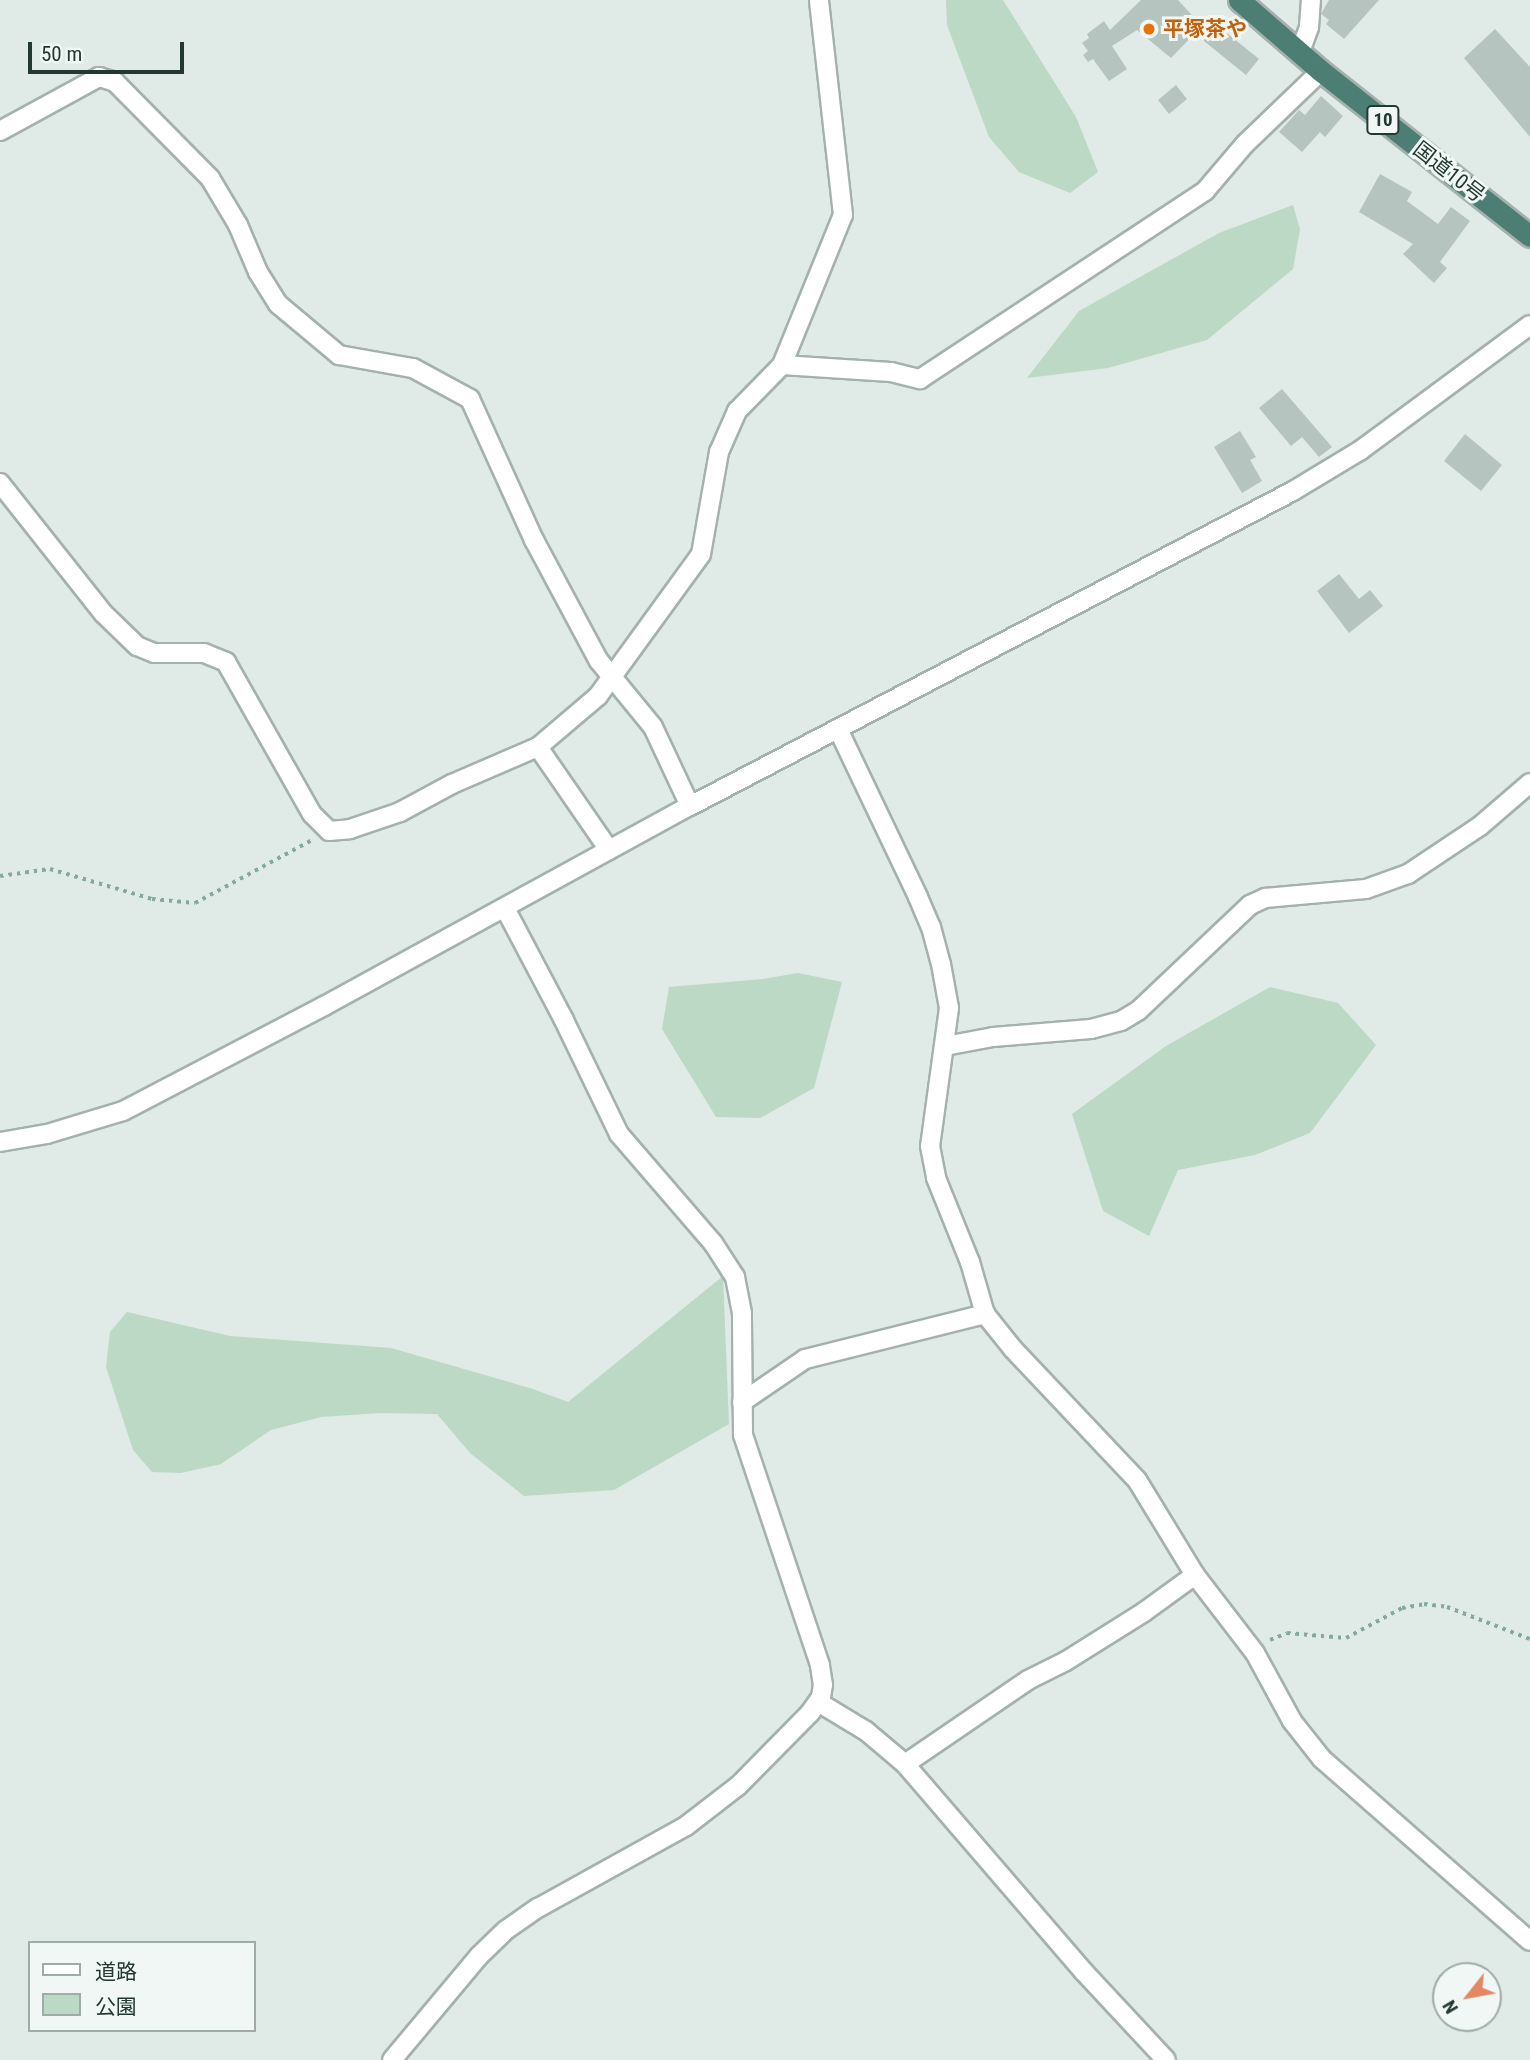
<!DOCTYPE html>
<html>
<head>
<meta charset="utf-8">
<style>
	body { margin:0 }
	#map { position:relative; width:1530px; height:2060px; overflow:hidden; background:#e0eae6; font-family:"Roboto Condensed","Noto Sans JP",sans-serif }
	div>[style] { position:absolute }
	.green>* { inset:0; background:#bbd9c4 }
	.building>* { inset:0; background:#b6c4bf }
	.path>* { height:3.5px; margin-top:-1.75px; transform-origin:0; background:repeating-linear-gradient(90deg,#84aa9f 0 3.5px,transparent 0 8.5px) }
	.roads { filter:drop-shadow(2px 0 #a4b1ad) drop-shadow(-2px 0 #a4b1ad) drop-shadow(0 2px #a4b1ad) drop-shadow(0 -2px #a4b1ad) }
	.minor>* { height:18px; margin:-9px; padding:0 9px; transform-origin:9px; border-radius:9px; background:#fff }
	.trunk>* { height:21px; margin:-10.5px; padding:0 10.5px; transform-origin:10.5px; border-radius:10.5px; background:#4d7e74 }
	.dots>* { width:19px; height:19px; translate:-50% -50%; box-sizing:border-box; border:4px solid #f0f7f4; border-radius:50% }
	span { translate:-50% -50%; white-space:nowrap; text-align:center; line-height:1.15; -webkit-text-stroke:6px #f0f7f4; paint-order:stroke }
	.shield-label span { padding:2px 5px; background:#f0f7f4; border:2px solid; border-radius:5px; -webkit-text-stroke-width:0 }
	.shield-label { font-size:19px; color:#233833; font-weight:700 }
	.food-label { font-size:21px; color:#c56008; font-weight:700 }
	.left { translate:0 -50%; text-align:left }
	.street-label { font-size:21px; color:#233833 }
	.legend { position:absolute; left:28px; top:1941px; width:228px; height:91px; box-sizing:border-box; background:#f0f7f4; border:2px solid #9eaba7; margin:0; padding:9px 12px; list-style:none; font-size:21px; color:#233833 }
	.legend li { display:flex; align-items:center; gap:14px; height:35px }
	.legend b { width:35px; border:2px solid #9eaba7 }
	.north { position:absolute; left:1432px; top:1962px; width:70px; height:70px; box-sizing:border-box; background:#f0f7f4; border:2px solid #9eaba7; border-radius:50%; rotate:239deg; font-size:19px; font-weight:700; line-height:28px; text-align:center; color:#233833 }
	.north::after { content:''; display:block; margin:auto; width:24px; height:32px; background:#e58763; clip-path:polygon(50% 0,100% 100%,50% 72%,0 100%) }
	.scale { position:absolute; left:28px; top:42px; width:156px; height:32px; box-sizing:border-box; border:4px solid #233833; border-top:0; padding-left:9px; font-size:21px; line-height:24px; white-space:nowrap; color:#233833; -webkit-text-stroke:5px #f0f7f4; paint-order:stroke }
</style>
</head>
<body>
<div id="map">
	<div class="green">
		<div style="clip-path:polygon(946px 0,1003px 0,1076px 117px,1098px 172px,1070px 193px,1019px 172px,989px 137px,947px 25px)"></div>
		<div style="clip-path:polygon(1293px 205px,1300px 229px,1293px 269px,1207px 340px,1108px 368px,1027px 378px,1079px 311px,1219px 233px)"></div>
		<div style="clip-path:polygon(798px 973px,842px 982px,814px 1088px,760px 1118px,716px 1117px,662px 1029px,669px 987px,763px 979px)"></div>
		<div style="clip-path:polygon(1270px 987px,1338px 1003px,1376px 1045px,1310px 1133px,1255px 1155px,1178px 1170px,1149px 1236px,1103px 1211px,1072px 1114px,1166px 1046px)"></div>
		<div style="clip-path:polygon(723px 1276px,729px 1424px,614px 1490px,524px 1496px,470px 1453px,437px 1414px,380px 1413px,321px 1417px,271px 1430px,221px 1464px,181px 1473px,152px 1472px,133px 1450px,106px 1367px,110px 1332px,127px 1312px,230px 1336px,391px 1348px,533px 1389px,568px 1402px)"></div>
	</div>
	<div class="building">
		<div style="clip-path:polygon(1141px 0,1178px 0,1202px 26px,1171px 58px,1137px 30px,1112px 46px,1127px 69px,1109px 81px,1093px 59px,1088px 62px,1083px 55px,1088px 51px,1082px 43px,1089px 38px,1087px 34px,1104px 21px,1110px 30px)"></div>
		<div style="clip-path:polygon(1329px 0,1379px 0,1344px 39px,1326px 24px,1329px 20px,1321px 14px)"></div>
		<div style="clip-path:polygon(1212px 21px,1259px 59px,1246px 75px,1199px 37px)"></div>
		<div style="clip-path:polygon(1495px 29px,1530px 67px,1530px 137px,1464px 58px)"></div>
		<div style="clip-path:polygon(1176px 85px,1187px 99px,1169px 114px,1158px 100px)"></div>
		<div style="clip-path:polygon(1321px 96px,1343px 116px,1325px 137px,1320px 132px,1302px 152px,1279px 132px,1299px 110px,1305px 115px)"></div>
		<div style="clip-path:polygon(1380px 174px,1412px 192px,1407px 201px,1438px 224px,1451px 207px,1470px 221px,1440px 262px,1447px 268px,1434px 283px,1403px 254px,1413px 244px,1359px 212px)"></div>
		<div style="clip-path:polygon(1282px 389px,1332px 447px,1319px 457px,1302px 437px,1291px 446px,1259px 408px)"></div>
		<div style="clip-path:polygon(1240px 431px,1256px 457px,1250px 460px,1262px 481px,1242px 493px,1214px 447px)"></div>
		<div style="clip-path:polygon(1465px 434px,1502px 465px,1481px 491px,1444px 461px)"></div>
		<div style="clip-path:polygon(1339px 574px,1359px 599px,1370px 590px,1383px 606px,1349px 633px,1317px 591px)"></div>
	</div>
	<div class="path">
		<div style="left:0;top:876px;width:50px;rotate:-8deg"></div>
		<div style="left:50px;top:869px;width:106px;rotate:16.4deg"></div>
		<div style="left:152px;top:899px;width:43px;rotate:5.3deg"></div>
		<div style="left:195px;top:903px;width:133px;rotate:-28.3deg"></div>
		<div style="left:1270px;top:1640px;width:18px;rotate:-22deg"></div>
		<div style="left:1287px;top:1633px;width:59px;rotate:4.8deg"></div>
		<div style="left:1346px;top:1638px;width:64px;rotate:-28.2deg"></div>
		<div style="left:1402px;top:1608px;width:22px;rotate:-10deg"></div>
		<div style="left:1424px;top:1604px;width:23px;rotate:7deg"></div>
		<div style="left:1447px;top:1607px;width:89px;rotate:21.1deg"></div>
	</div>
	<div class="roads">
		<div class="minor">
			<div style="left:1300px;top:52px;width:27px;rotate:-70deg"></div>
			<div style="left:1309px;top:27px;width:27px;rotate:-86deg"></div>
			<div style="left:0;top:131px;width:113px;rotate:-28.6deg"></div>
			<div style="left:99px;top:77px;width:17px;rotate:17deg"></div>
			<div style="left:115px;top:82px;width:135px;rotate:45.3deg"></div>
			<div style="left:210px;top:178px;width:55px;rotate:59.2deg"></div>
			<div style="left:238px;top:225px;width:51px;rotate:66.9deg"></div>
			<div style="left:258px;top:272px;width:38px;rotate:58deg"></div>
			<div style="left:278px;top:304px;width:80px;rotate:39.9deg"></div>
			<div style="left:339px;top:355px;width:75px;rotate:10deg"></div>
			<div style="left:413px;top:368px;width:65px;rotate:28.5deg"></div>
			<div style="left:470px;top:399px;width:155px;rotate:65.6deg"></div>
			<div style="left:534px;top:540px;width:137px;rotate:61.8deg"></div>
			<div style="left:599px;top:661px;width:85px;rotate:50.7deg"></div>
			<div style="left:653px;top:727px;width:87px;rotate:64.9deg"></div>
			<div style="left:782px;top:365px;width:162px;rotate:-67.9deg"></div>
			<div style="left:843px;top:215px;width:216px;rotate:-96.4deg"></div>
			<div style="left:0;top:483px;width:167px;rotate:51.6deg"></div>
			<div style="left:104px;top:614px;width:46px;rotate:44.1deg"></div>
			<div style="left:137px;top:646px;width:18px;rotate:22deg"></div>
			<div style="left:154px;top:653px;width:50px"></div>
			<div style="left:204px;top:653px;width:24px;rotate:22deg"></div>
			<div style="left:226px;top:662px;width:175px;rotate:60.5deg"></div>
			<div style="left:312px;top:814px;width:24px;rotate:45deg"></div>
			<div style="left:329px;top:831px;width:21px;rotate:-5deg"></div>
			<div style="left:350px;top:829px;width:53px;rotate:-18.8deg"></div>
			<div style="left:400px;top:812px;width:59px;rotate:-28.3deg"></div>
			<div style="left:452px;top:784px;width:94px;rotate:-23.3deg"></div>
			<div style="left:538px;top:747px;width:79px;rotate:-40.4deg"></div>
			<div style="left:598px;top:696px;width:175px;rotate:-54deg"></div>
			<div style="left:701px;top:554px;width:104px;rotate:-80deg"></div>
			<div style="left:719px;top:452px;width:45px;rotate:-66.3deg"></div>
			<div style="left:737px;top:411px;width:64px;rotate:-45.6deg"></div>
			<div style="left:782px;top:365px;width:109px;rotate:3.7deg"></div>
			<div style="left:891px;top:372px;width:30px;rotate:14deg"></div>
			<div style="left:920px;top:379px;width:341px;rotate:-33.4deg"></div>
			<div style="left:1205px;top:191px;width:62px;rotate:-49.6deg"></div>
			<div style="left:1245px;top:144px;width:105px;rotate:-43.8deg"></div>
			<div style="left:838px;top:729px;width:186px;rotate:64.5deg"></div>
			<div style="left:918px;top:897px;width:33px;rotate:67deg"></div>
			<div style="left:931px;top:927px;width:38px;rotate:75deg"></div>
			<div style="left:941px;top:964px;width:45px;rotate:79.7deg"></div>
			<div style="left:949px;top:1008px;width:139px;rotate:97.8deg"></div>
			<div style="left:930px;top:1146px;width:33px;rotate:79deg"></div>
			<div style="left:936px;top:1178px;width:91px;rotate:68deg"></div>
			<div style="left:970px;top:1262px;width:54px;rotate:73.9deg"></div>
			<div style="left:985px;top:1314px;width:45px;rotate:51.3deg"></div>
			<div style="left:1013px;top:1349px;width:180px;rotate:46.6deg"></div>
			<div style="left:1137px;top:1480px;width:111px;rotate:58.6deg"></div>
			<div style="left:1195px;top:1575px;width:98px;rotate:52.4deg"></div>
			<div style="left:1255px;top:1653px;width:77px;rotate:61.4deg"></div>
			<div style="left:1292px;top:1721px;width:48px;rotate:51.7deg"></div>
			<div style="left:1322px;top:1759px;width:276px;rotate:41.2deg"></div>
			<div style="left:538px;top:747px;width:125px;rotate:55.4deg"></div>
			<div style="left:945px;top:1046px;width:49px;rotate:-10.6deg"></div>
			<div style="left:993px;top:1037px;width:98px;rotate:-4.7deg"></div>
			<div style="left:1091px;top:1029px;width:31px;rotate:-15deg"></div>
			<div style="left:1121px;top:1021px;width:21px;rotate:-31deg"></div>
			<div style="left:1139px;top:1010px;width:153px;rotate:-43.4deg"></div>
			<div style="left:1250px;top:905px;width:17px;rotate:-25deg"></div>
			<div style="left:1265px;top:898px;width:101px;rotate:-5.1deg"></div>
			<div style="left:1366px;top:889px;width:45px;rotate:-19.7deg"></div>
			<div style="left:1408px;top:874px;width:87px;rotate:-33.7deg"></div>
			<div style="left:1480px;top:826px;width:66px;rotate:-40.7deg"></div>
			<div style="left:0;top:1142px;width:48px;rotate:-9.7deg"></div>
			<div style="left:47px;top:1134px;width:79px;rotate:-16.8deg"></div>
			<div style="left:123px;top:1111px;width:227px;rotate:-27.6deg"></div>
			<div style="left:324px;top:1006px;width:417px;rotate:-28.7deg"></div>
			<div style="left:690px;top:806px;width:680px;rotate:-27.58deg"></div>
			<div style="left:1293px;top:491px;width:79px;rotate:-31.1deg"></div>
			<div style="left:1361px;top:450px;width:210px;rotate:-36.5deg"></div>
			<div style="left:742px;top:1402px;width:76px;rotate:-34.3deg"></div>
			<div style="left:805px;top:1359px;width:186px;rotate:-14deg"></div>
			<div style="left:818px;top:1702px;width:56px;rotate:31.1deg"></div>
			<div style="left:866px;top:1731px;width:51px;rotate:40.2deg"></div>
			<div style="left:905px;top:1764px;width:274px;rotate:49.3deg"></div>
			<div style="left:1084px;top:1972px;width:120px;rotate:47deg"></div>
			<div style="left:905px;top:1764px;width:149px;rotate:-34.3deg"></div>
			<div style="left:1028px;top:1680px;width:42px;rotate:-26.6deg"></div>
			<div style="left:1066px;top:1661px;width:92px;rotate:-32.1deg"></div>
			<div style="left:1144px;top:1612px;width:63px;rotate:-36deg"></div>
			<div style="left:392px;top:2060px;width:136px;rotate:-50.1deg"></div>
			<div style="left:479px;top:1956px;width:37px;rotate:-44deg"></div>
			<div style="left:506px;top:1930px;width:39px;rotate:-35deg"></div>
			<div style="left:538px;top:1908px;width:169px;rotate:-29deg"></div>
			<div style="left:686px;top:1826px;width:66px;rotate:-37.6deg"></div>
			<div style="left:738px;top:1786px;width:103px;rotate:-45.4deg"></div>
			<div style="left:810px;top:1713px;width:19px;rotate:-55deg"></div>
			<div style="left:821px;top:1697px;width:12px;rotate:-81deg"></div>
			<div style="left:823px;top:1685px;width:20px;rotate:-99deg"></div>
			<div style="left:820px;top:1665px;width:243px;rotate:-108.5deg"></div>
			<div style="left:743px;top:1435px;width:122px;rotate:-90.5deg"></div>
			<div style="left:742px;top:1313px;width:37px;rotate:-101deg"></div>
			<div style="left:735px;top:1277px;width:40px;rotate:-122.9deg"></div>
			<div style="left:713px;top:1243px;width:144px;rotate:-130.8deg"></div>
			<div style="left:619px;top:1134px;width:127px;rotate:-115.8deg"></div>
			<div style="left:564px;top:1020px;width:127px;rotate:-117.8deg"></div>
		</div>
		<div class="trunk">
			<div style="left:1239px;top:0;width:108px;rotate:40.9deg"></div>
			<div style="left:1321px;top:71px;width:266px;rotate:38.3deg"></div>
		</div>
	</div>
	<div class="dots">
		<div style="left:1149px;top:29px;background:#e8710a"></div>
	</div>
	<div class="shield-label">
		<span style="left:1383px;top:120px">10</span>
	</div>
	<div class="food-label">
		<span class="left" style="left:1163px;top:29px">平塚茶や</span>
	</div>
	<div class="street-label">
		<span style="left:1449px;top:172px;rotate:38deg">国道10号</span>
	</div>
	<ul class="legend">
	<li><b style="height:9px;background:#fff"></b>道路</li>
	<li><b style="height:19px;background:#bbd9c4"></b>公園</li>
	</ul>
	<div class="north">N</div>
	<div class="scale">50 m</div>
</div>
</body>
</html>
